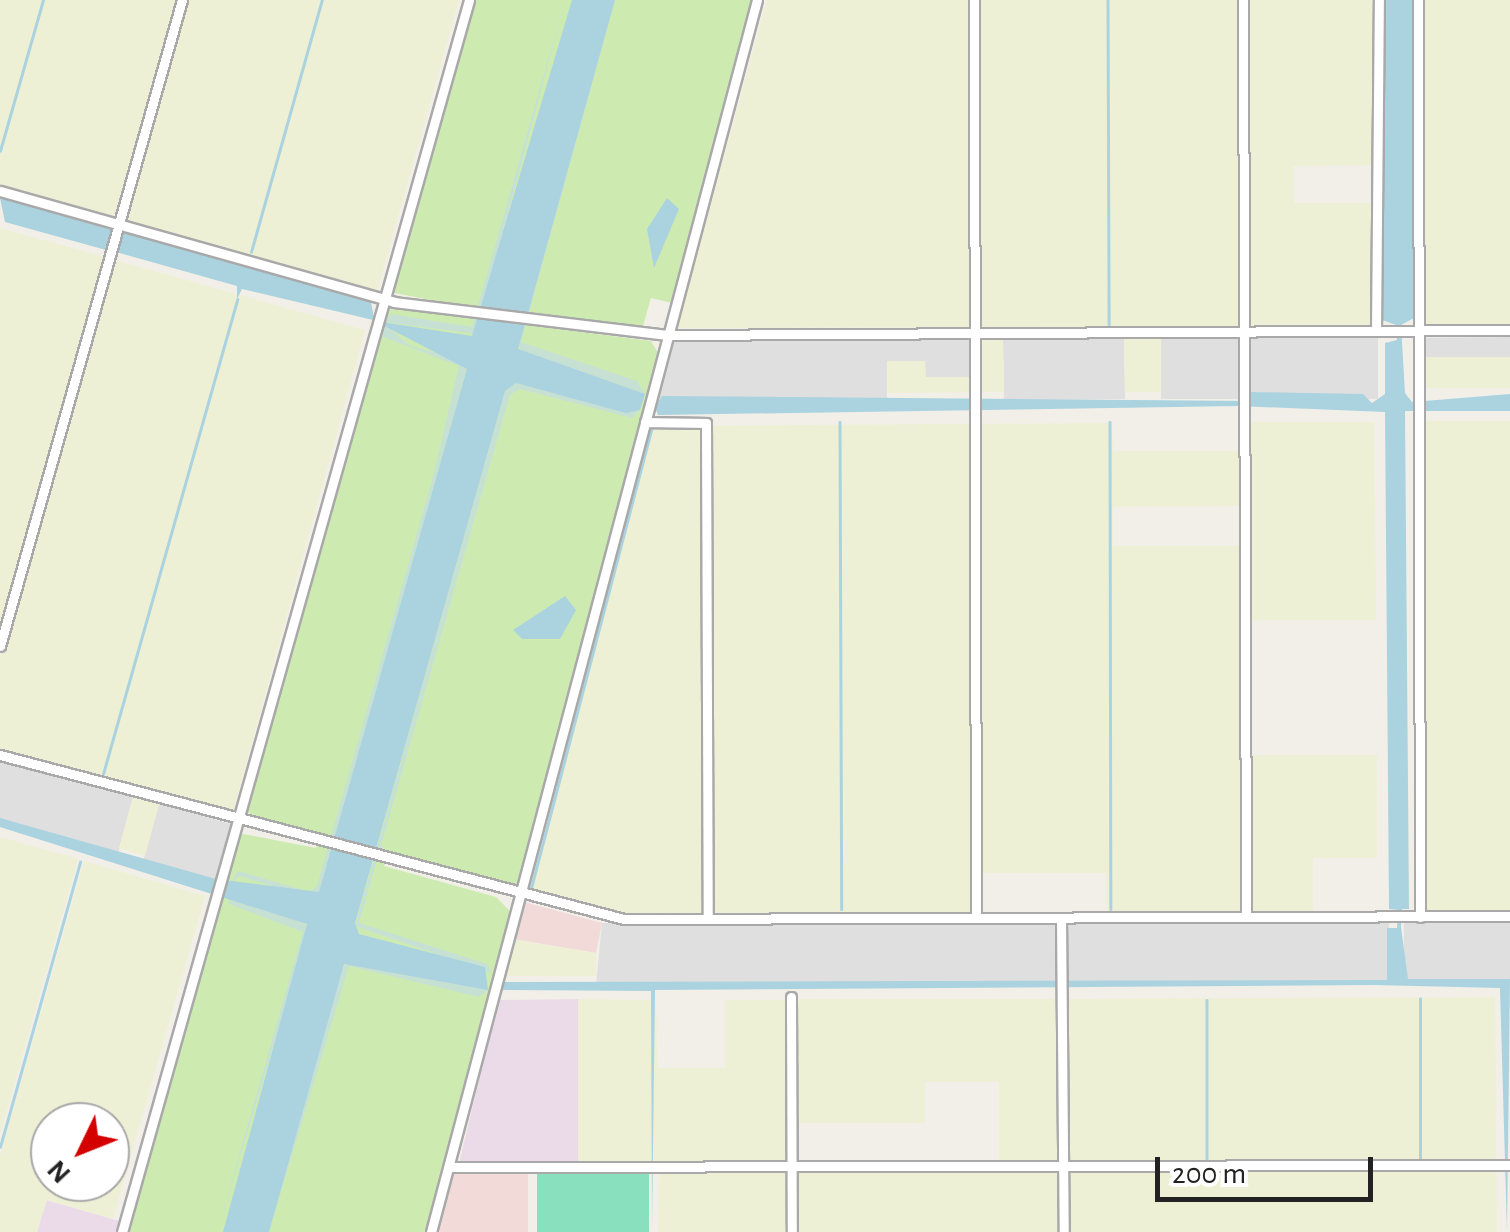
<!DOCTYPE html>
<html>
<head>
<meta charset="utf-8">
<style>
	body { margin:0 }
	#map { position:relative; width:1510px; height:1232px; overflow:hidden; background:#f2efe9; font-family:"Alegreya Sans",sans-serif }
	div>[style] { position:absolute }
	.residential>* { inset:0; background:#e0dfdf }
	.commercial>* { inset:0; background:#f2dad9 }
	.industrial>* { inset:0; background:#ebdbe8 }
	.farmland>* { inset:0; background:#eef0d5 }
	.grass>* { inset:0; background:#cdebb0 }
	.wetland>* { inset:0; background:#c6e0d4 }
	.pitch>* { inset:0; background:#88e0be }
	.water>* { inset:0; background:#aad3df }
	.stream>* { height:2.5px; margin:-1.25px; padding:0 1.25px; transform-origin:1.25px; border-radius:1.25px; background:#aad3df }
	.roads { filter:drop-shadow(2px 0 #a9a9a9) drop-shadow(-2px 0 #a9a9a9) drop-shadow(0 2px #a9a9a9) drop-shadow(0 -2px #a9a9a9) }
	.minor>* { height:9px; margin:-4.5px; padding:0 4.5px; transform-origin:4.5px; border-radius:4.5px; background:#fff }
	span { translate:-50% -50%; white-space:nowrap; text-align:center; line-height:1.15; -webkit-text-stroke:8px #fff; paint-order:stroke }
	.north { position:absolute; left:30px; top:1102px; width:100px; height:100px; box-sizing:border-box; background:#fff; border:2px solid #a7a7a7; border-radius:50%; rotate:227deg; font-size:28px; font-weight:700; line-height:40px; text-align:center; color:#222 }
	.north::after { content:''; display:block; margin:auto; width:35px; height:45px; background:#d40000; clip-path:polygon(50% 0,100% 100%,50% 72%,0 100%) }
	.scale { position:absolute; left:1155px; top:1157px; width:218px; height:45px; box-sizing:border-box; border:5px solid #222; border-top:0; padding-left:12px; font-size:30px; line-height:35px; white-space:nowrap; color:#222; -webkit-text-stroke:8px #fff; paint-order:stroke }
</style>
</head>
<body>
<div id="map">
	<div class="residential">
		<div style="clip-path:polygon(1378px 337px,1378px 399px,1161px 399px,1161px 338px)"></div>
		<div style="clip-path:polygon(1510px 337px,1510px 357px,1421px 357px,1421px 338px)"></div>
		<div style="clip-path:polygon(1124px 338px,1125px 399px,1004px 400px,1003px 339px)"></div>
		<div style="clip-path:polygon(977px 339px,977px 377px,925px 377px,887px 362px,887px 400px,657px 401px,672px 340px)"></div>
		<div style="clip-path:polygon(0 759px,133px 797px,118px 854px,0 820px)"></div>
		<div style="clip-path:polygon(159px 804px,235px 825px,219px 882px,143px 861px)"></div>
		<div style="clip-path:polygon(1389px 922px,1389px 982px,596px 985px,602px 923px)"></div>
		<div style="clip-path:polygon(1510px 922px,1510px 982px,1404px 982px,1404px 923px)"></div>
	</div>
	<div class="commercial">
		<div style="clip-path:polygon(524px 902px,602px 923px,596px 953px,513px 939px)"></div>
		<div style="clip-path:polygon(452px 1171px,528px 1171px,528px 1232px,436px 1232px)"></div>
	</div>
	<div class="industrial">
		<div style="clip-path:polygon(578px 999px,578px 1164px,459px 1164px,498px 1000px)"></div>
		<div style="clip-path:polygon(46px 1200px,123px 1222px,120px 1232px,37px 1232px)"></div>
	</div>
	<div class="farmland">
		<div style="clip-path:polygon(0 0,179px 0,117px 220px,0 187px)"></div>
		<div style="clip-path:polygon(185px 0,459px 0,377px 292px,122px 221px)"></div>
		<div style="clip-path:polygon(767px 0,1375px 0,1376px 165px,1293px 166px,1294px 203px,1376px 203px,1373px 326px,677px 328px)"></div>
		<div style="clip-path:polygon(1421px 0,1510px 0,1510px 324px,1422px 324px)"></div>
		<div style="clip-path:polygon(0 228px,105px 257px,0 634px)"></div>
		<div style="clip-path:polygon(111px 259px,365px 330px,232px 815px,0 751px,0 657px)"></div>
		<div style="clip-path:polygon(1124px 338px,1161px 338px,1161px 392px,1125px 392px)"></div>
		<div style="clip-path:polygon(977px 339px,1003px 339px,1004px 392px,887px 393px,887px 361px,925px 361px,926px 377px,976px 377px)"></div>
		<div style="clip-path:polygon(1421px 357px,1510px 357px,1510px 388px,1421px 388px)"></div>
		<div style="clip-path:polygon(1421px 421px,1510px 421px,1510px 910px,1424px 911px)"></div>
		<div style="clip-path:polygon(1247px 422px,1374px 422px,1376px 620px,1247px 620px)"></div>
		<div style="clip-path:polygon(1112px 423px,1113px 451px,1241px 451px,1242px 506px,1113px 507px,1113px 546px,1242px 546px,1241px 911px,1107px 912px,1106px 873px,981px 873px,981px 912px,621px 913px,532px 890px,653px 426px)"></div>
		<div style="clip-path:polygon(1248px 755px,1377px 755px,1377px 858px,1313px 858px,1313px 911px,1250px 911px)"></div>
		<div style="clip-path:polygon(133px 797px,159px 804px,145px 856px,119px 848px)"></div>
		<div style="clip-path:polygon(0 837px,78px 859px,0 1135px)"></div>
		<div style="clip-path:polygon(evenodd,84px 861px,205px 896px,113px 1219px,47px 1200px,37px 1232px,0 1232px,0 1156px,84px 861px,110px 1122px,110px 1182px,50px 1182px,50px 1122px,110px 1122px)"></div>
		<div style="clip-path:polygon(515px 940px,596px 953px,596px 976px,506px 976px)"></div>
		<div style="clip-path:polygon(1495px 997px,1497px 1232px,1071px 1232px,1068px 999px)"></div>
		<div style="clip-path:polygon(578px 999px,656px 1000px,658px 1068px,725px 1068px,725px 1000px,788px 1000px,789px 1163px,578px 1164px)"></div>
		<div style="clip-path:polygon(794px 999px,1057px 999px,1059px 1163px,999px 1162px,999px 1082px,925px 1082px,925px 1123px,794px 1123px)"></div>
		<div style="clip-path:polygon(1059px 1169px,1059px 1232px,658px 1232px,659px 1171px)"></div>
	</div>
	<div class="grass">
		<div style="clip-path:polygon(472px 0,752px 0,672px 303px,651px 298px,643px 326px,536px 313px,534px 326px,651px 341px,658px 353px,517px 886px,387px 857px,384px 866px,496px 897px,511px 912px,426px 1232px,125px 1232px,238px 833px,316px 848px,320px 839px,243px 811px,385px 309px,472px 316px,475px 309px,390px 292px)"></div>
	</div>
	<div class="wetland">
		<div style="clip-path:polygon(565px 0,476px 334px,385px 322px,391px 314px,472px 327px)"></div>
		<div style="clip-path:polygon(615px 0,521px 342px,637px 381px,645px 394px,526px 356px,517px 344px)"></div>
		<div style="clip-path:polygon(384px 323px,410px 346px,460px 359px,467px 369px,319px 892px,310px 897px,239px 876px,231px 882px,238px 871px,310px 892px,317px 886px,434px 473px,459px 366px,383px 337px)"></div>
		<div style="clip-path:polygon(516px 383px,640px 410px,632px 418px,520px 389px,510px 395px,359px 923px,487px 964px,492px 973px,355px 926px,505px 391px)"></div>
		<div style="clip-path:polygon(227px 891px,231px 900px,303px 921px,309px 929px,217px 1232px,303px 932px,229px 904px)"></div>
		<div style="clip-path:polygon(352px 961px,488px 990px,479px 997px,349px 966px,269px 1232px,342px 967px)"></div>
	</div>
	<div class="pitch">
		<div style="clip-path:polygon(649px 1171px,649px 1232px,537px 1232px,537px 1172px)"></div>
	</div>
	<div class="water">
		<div style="clip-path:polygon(572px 0,615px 0,518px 349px,645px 394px,640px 410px,626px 413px,516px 383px,505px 391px,355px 923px,359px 934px,485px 967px,488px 990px,344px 964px,269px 1232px,223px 1232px,307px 924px,0 827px,0 818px,216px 879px,319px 892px,467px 369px,373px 320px,242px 289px,237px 299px,237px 286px,116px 252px,117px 244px,106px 250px,5px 222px,0 198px,111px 229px,109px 237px,122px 232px,371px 302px,374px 318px,388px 323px,472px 336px)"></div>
		<div style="clip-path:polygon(1385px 0,1414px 0,1414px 318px,1401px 325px,1405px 393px,1412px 402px,1510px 394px,1510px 411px,1405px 411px,1409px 909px,1402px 909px,1401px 927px,1408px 979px,1510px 979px,1507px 1232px,1500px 988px,1374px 985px,655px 990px,652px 1232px,651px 991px,503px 990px,500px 1000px,504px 982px,1387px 980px,1387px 928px,1397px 928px,1398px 910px,1389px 909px,1385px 412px,1238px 406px,658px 415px,655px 407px,662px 396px,1249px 401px,1250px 392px,1363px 394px,1372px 403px,1385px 394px,1385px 343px,1397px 340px,1396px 325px,1382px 320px)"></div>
		<div style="clip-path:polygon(667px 198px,679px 209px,654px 268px,647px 229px)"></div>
		<div style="clip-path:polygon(565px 596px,576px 610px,560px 639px,522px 639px,513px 630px)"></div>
	</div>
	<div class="stream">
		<div style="left:1108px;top:0;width:325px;rotate:89.8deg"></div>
		<div style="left:0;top:151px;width:157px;rotate:-74.1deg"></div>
		<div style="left:251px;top:252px;width:262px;rotate:-74.3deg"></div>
		<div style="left:840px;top:422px;width:487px;rotate:89.8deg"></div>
		<div style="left:1110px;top:422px;width:487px;rotate:89.9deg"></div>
		<div style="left:103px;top:774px;width:493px;rotate:-74.2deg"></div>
		<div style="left:531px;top:888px;width:477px;rotate:-75.3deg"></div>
		<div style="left:1207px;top:1000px;width:159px;rotate:90deg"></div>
		<div style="left:0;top:1147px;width:296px;rotate:-74.3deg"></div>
		<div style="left:1420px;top:1159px;width:160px;rotate:-90deg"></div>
	</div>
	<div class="roads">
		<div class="minor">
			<div style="left:974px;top:0;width:918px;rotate:89.88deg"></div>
			<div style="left:1243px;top:0;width:917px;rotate:89.81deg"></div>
			<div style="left:1418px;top:0;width:917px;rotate:89.88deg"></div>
			<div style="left:0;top:191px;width:409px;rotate:15.7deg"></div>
			<div style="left:394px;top:302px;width:275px;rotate:6.9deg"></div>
			<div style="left:667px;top:335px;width:843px;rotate:-0.34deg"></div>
			<div style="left:1376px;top:331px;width:331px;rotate:-89.5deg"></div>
			<div style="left:645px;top:422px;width:61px;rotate:0.9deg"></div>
			<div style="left:706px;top:423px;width:496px;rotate:89.8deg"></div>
			<div style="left:0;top:646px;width:671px;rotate:-74.27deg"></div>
			<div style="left:0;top:755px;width:645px;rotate:14.73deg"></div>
			<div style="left:624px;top:919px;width:886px;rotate:-0.19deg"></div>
			<div style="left:1061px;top:918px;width:314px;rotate:89.5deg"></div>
			<div style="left:791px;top:997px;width:235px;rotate:89.8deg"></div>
			<div style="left:449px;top:1167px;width:1061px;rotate:-0.11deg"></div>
			<div style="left:122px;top:1232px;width:1280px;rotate:-74.27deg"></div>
			<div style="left:431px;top:1232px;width:1274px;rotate:-75.18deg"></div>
		</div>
	</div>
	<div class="north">N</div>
	<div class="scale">200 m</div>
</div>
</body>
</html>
